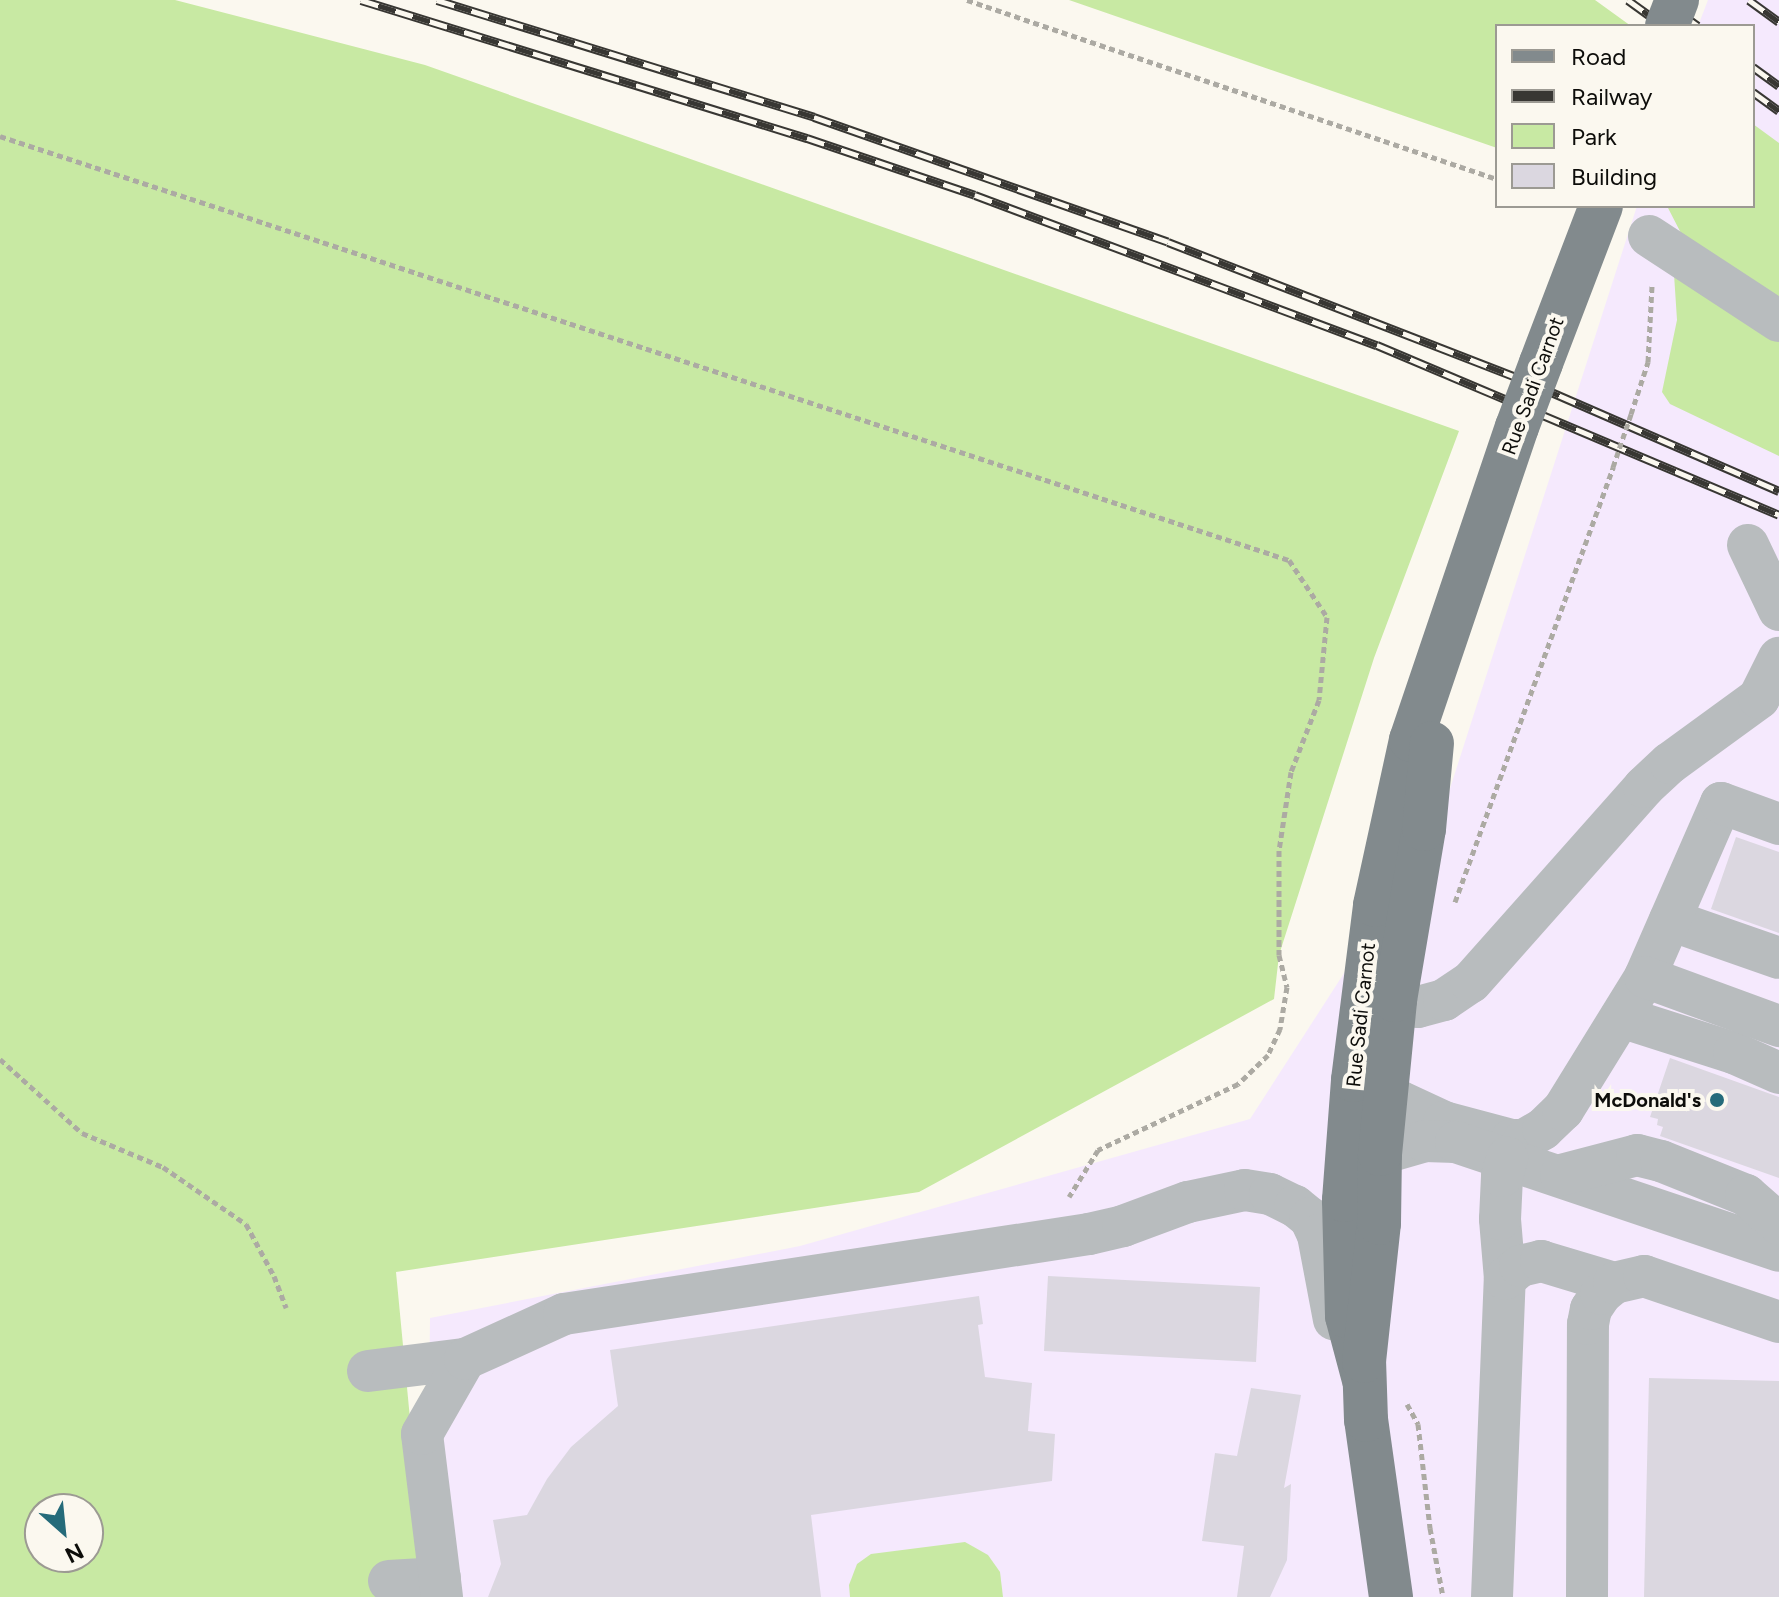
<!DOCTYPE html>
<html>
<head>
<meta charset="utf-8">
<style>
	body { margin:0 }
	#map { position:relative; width:1779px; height:1597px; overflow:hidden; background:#fbf8ef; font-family:Figtree,sans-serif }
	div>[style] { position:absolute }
	.industrial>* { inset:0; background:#f5e9fd }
	.green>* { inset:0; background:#c8e9a3 }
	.building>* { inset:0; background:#dbd7e0 }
	.path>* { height:5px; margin-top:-2.5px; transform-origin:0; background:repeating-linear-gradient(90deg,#acaaa3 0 6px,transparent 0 10px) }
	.minor>* { height:42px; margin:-21px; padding:0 21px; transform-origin:21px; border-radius:21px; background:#b8bcbe }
	.major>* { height:44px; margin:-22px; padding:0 22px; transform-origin:22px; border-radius:22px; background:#828a8d }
	.rail>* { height:9px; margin-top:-4.5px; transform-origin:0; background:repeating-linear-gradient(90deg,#fbf8ef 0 18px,#383733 0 36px); box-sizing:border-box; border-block:2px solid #383733 }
	.path-bridge>* { height:5px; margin-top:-2.5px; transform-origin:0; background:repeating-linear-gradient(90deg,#acaaa3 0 6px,transparent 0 10px) }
	.major-bridge>* { height:44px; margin:-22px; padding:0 22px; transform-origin:22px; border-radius:22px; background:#828a8d }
	.dots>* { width:22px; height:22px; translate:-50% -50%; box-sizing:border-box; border:4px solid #fbf8ef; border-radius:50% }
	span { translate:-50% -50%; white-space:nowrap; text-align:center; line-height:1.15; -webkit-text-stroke:8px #fbf8ef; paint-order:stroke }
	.street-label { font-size:20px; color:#0d0d0a }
	.poi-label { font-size:20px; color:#0d0d0a; font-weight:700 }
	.right { translate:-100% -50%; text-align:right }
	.legend { position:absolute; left:1495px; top:24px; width:260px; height:184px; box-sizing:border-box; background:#fbf8ef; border:2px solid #9c9a93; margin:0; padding:10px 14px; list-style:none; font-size:24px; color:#0d0d0a }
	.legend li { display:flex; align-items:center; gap:16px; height:40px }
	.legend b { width:40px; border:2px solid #9c9a93 }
	.north { position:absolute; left:24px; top:1493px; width:80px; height:80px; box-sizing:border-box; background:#fbf8ef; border:2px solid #9c9a93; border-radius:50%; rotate:153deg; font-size:22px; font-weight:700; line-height:32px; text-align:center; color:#0d0d0a }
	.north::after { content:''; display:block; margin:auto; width:28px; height:36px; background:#256b7a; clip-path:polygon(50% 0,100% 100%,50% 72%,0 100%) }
</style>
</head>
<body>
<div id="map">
	<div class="industrial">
		<div style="clip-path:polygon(1708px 0,1779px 0,1779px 1597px,427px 1597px,430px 1318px,800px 1246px,1250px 1119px,1437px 829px,1637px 206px,1753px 206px,1753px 26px,1698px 26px)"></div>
	</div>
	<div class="green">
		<div style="clip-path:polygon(evenodd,0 0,175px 0,425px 65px,1459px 431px,1374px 658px,1279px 955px,1274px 999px,919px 1192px,396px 1272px,427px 1597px,0 1597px,0 0,40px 1509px,88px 1509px,88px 1557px,40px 1557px,40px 1509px)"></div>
		<div style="clip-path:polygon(1069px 0,1595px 0,1631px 26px,1497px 26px,1497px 148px)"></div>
		<div style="clip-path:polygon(1753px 124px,1779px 143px,1779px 298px,1684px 239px,1667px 206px,1753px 206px)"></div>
		<div style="clip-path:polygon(1673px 259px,1779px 332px,1779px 456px,1670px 404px,1662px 392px,1677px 320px)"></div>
		<div style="clip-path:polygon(965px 1542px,988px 1555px,1000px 1572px,1003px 1597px,850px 1597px,849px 1585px,857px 1564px,871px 1554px)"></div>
	</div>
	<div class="building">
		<div style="clip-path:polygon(1736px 837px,1779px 852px,1779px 933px,1711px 909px)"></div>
		<div style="clip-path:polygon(1670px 1058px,1779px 1097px,1779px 1178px,1660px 1136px,1663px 1127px,1657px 1125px,1658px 1119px,1650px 1117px)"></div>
		<div style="clip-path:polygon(1048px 1276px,1260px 1287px,1256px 1362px,1044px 1351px)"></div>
		<div style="clip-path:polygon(979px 1296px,983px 1324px,978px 1325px,985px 1377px,1032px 1383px,1028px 1431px,1055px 1434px,1052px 1481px,811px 1515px,821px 1597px,488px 1597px,501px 1564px,493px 1520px,527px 1515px,547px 1479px,571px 1447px,618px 1406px,610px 1350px)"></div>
		<div style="clip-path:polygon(1649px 1378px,1779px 1381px,1779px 1597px,1644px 1597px)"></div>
		<div style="clip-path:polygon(1251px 1388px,1301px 1395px,1284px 1488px,1291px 1484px,1287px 1560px,1270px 1597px,1237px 1597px,1244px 1546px,1202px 1541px,1215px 1453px,1237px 1456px)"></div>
	</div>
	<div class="path">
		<div style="left:967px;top:0;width:559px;rotate:18.66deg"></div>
		<div style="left:0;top:136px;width:1357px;rotate:18.21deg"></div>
		<div style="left:1289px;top:560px;width:69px;rotate:56.3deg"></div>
		<div style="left:1327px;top:617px;width:83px;rotate:95.5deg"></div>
		<div style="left:1319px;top:700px;width:77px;rotate:111.3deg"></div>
		<div style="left:1291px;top:772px;width:79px;rotate:98.7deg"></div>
		<div style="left:1279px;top:850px;width:105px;rotate:90deg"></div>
		<div style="left:1279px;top:955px;width:33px;rotate:76deg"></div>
		<div style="left:1287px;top:987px;width:43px;rotate:99.5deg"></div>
		<div style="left:1280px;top:1029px;width:29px;rotate:115deg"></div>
		<div style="left:1268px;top:1055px;width:42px;rotate:136deg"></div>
		<div style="left:1238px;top:1084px;width:155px;rotate:154.8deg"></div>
		<div style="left:1098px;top:1150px;width:55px;rotate:121.7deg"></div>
		<div style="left:1631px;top:414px;width:55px;rotate:-71.9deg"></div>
		<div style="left:1648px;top:362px;width:76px;rotate:-87deg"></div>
		<div style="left:1455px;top:902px;width:463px;rotate:-70deg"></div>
		<div style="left:0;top:1059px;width:110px;rotate:42.1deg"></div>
		<div style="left:82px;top:1133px;width:88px;rotate:22.8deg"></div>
		<div style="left:163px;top:1167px;width:101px;rotate:34.5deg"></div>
		<div style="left:246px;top:1224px;width:59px;rotate:61.7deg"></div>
		<div style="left:274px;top:1276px;width:34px;rotate:69deg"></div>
		<div style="left:1407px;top:1404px;width:23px;rotate:61deg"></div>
		<div style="left:1418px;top:1424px;width:105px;rotate:83.4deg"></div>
		<div style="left:1430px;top:1528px;width:70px;rotate:79.3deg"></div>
	</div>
	<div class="minor">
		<div style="left:1649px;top:236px;width:155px;rotate:33.2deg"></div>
		<div style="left:1748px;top:545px;width:72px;rotate:64.5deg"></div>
		<div style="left:1670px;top:920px;width:115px;rotate:19.2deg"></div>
		<div style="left:1645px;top:977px;width:190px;rotate:-66.4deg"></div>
		<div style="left:1721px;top:803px;width:62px;rotate:19.9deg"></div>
		<div style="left:1395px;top:1000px;width:24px;rotate:17deg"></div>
		<div style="left:1418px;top:1007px;width:27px;rotate:-15deg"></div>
		<div style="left:1444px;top:1000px;width:32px;rotate:-34deg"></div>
		<div style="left:1471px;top:982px;width:261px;rotate:-48.4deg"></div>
		<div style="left:1644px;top:787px;width:35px;rotate:-43deg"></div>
		<div style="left:1670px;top:763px;width:110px;rotate:-36.1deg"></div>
		<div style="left:1759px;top:698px;width:45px;rotate:-63.4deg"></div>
		<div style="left:1621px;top:1017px;width:119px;rotate:17.7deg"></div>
		<div style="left:1734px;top:1053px;width:49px;rotate:24deg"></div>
		<div style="left:1353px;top:1096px;width:46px;rotate:6.2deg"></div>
		<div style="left:1399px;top:1101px;width:50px;rotate:25deg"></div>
		<div style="left:1444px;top:1122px;width:69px;rotate:15deg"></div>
		<div style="left:1511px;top:1140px;width:13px"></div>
		<div style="left:1524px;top:1140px;width:22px;rotate:-30deg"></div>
		<div style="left:1543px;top:1129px;width:28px;rotate:-44deg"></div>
		<div style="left:1563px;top:1110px;width:156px;rotate:-58.3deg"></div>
		<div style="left:1645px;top:977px;width:143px;rotate:20.1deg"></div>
		<div style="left:1348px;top:1153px;width:32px;rotate:2deg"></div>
		<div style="left:1380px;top:1154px;width:47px;rotate:-16.1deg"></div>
		<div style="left:1425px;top:1141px;width:31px;rotate:2deg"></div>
		<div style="left:1456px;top:1142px;width:341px;rotate:18.6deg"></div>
		<div style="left:1561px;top:1175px;width:79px;rotate:-14.7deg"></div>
		<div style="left:1637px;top:1155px;width:25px;rotate:14deg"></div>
		<div style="left:1661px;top:1161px;width:92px;rotate:21.8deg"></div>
		<div style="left:1746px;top:1195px;width:44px;rotate:41.3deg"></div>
		<div style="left:1505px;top:1279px;width:60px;rotate:-94.8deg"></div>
		<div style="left:1500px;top:1219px;width:43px;rotate:-87.3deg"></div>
		<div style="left:1502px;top:1176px;width:19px;rotate:-74deg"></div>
		<div style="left:368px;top:1371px;width:98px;rotate:-7.1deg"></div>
		<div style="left:389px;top:1581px;width:51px;rotate:-3.4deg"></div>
		<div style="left:442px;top:1597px;width:164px;rotate:-97deg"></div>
		<div style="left:422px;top:1434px;width:86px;rotate:-60.2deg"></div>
		<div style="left:465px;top:1359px;width:109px;rotate:-24.4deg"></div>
		<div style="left:564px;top:1314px;width:531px;rotate:-8.66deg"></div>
		<div style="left:1089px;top:1234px;width:35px;rotate:-13deg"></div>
		<div style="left:1123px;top:1226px;width:69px;rotate:-20.3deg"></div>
		<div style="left:1188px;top:1202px;width:58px;rotate:-11.9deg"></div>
		<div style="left:1245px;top:1190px;width:25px;rotate:9deg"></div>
		<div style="left:1270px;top:1194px;width:28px;rotate:26deg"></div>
		<div style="left:1295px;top:1206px;width:19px;rotate:39deg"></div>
		<div style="left:1310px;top:1218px;width:19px;rotate:65deg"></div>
		<div style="left:1318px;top:1235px;width:86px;rotate:79.3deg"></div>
		<div style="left:1492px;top:1597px;width:318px;rotate:-87.7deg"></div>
		<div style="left:1505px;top:1279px;width:20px;rotate:-41deg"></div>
		<div style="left:1520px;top:1266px;width:22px;rotate:-13deg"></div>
		<div style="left:1541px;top:1261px;width:76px;rotate:16.8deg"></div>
		<div style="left:1587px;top:1597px;width:273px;rotate:-89.8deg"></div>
		<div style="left:1588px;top:1324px;width:15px;rotate:-79deg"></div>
		<div style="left:1591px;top:1309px;width:18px;rotate:-56deg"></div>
		<div style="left:1601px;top:1294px;width:17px;rotate:-40deg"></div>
		<div style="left:1614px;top:1283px;width:31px;rotate:-13deg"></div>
		<div style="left:1644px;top:1276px;width:143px;rotate:18.8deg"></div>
	</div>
	<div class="major">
		<div style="left:1541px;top:363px;width:168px;rotate:-69.1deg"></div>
		<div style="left:1364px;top:1380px;width:66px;rotate:-104.9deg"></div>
		<div style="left:1347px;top:1316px;width:116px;rotate:-91.5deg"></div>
		<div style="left:1344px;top:1200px;width:120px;rotate:-85.7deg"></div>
		<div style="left:1353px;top:1080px;width:176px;rotate:-82.8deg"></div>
		<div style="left:1375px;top:905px;width:169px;rotate:-77.7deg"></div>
		<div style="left:1411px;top:740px;width:330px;rotate:-71.3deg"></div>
		<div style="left:1391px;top:1597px;width:179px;rotate:-98deg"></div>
		<div style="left:1366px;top:1420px;width:59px;rotate:-91.9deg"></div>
		<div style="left:1364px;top:1361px;width:139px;rotate:-83.8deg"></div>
		<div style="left:1379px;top:1223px;width:69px;rotate:-89.2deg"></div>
		<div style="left:1380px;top:1154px;width:155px;rotate:-84.4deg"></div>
		<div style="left:1395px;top:1000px;width:173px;rotate:-80.4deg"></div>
		<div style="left:1424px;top:829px;width:86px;rotate:-84.7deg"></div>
	</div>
	<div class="rail">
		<div style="left:361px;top:0;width:467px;rotate:17.2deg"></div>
		<div style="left:807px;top:138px;width:177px;rotate:18.7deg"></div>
		<div style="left:975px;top:195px;width:429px;rotate:20.5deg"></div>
		<div style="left:1377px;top:345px;width:436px;rotate:22.9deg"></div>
		<div style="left:437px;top:0;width:395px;rotate:17.2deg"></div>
		<div style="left:814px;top:117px;width:375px;rotate:19.4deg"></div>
		<div style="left:1168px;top:242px;width:384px;rotate:21.2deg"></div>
		<div style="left:1526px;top:381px;width:276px;rotate:23.5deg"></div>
		<div style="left:1628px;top:0;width:44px;rotate:35.8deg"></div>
		<div style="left:1662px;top:0;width:44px;rotate:35.8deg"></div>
		<div style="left:1749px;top:0;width:37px;rotate:36deg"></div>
		<div style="left:1753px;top:67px;width:32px;rotate:36deg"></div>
		<div style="left:1753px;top:92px;width:32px;rotate:36deg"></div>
	</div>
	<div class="path-bridge">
		<div style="left:1613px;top:467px;width:56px;rotate:-71.2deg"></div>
	</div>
	<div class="major-bridge">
		<div style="left:1667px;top:26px;width:28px;rotate:-69deg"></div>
		<div style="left:1517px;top:427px;width:68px;rotate:-69.4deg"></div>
	</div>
	<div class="dots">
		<div style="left:1717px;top:1100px;background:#256b7a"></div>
	</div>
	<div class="street-label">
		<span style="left:1533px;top:386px;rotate:-70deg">Rue Sadi Carnot</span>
		<span style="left:1361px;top:1015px;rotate:-84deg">Rue Sadi Carnot</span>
	</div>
	<div class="poi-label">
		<span class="right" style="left:1701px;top:1100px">McDonald's</span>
	</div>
	<ul class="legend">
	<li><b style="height:10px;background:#828a8d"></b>Road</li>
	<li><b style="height:10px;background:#383733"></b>Railway</li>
	<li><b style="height:22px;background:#c8e9a3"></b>Park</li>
	<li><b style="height:22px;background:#dbd7e0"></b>Building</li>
	</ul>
	<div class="north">N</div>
</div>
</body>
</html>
